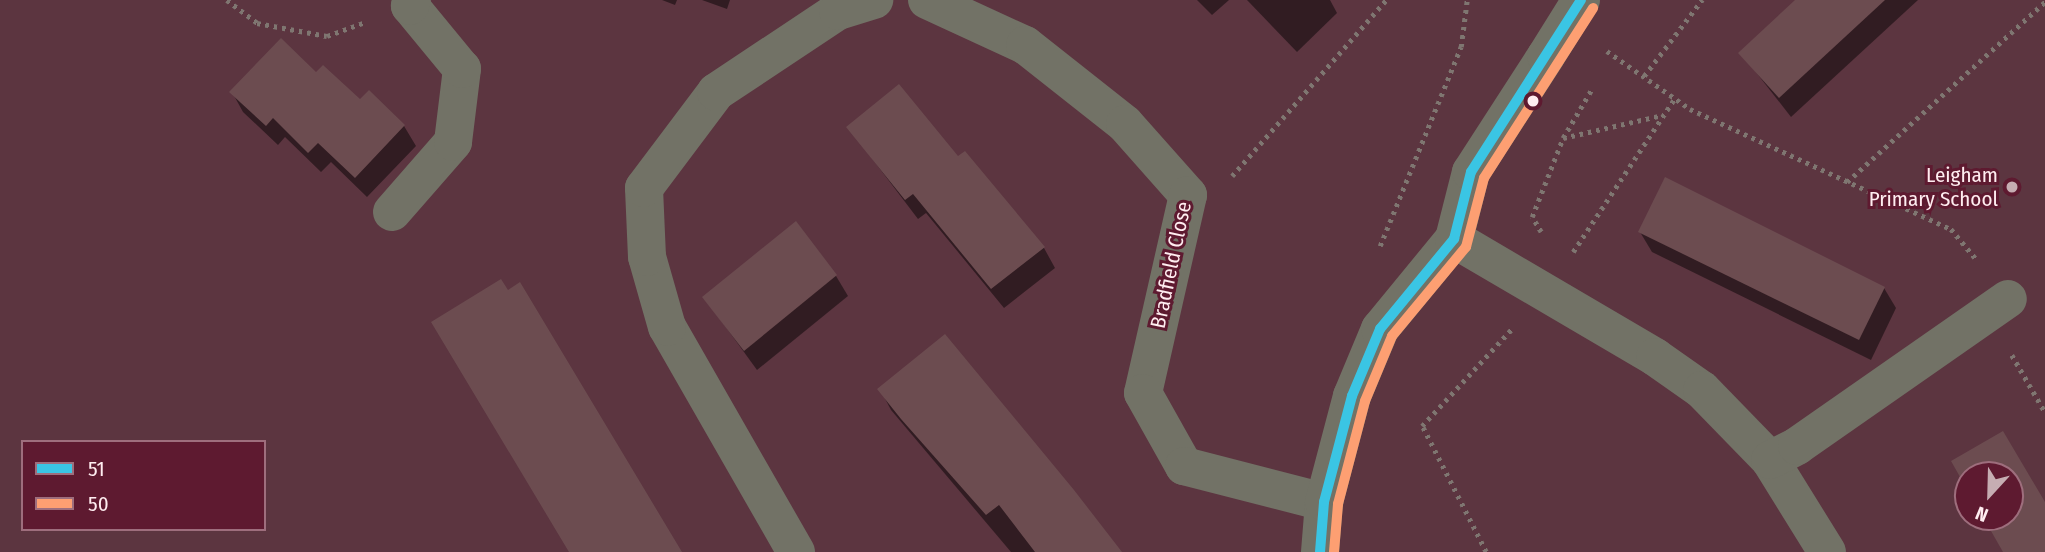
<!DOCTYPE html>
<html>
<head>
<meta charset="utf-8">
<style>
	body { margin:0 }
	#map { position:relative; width:2045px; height:552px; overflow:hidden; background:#5c3540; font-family:"Fira Sans Condensed",sans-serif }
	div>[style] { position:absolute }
	.shadow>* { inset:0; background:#0007 }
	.building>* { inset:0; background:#6c4c50 }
	.path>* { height:4.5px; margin-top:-2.25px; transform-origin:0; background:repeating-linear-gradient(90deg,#7f7671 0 3.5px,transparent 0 8.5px) }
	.minor>* { height:38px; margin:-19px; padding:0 19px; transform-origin:19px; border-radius:19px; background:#727266 }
	.minor-bridge>* { height:38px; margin:-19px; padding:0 19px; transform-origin:19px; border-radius:19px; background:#727266 }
	.bus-1>* { height:10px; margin:-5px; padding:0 5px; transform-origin:5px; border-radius:5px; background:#3ac5e4 }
	.bus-2>* { height:10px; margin:-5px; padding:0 5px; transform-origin:5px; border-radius:5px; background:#fd9f72 }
	.dots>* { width:19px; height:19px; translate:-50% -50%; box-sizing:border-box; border:4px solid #5e1a30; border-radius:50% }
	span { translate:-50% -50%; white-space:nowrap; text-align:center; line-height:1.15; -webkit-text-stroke:6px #5e1a30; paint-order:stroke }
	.poi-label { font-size:21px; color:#ffedf0 }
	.right { translate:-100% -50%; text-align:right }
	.street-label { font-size:21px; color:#ffedf0 }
	.legend { position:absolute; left:21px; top:440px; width:245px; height:91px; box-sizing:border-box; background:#5e1a30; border:2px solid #9e6e7d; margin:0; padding:9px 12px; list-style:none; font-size:21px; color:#ffedf0 }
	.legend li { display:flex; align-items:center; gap:14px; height:35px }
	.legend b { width:35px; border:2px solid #9e6e7d }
	.north { position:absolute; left:1954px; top:461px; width:70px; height:70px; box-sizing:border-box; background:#5e1a30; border:2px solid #9e6e7d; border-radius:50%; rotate:202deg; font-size:19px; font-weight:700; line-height:28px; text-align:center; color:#ffedf0 }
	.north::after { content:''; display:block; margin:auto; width:24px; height:32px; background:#c6adb2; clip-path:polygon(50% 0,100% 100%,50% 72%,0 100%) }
</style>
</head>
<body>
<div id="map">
	<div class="shadow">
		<div style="clip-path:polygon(662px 0,677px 0,675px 5px)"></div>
		<div style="clip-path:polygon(702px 0,730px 0,727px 9px)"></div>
		<div style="clip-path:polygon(1197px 0,1229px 0,1212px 15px)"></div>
		<div style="clip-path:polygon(1247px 0,1330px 0,1337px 13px,1297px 52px)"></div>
		<div style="clip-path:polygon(1798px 0,1918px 0,1791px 117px,1741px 53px)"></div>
		<div style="clip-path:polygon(316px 75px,404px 126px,416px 146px,367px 197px,331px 162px,321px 172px,285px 137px,278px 145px,243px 112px,232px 92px)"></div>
		<div style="clip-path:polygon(848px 127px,1044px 248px,1055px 268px,1004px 308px,926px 213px,918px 219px)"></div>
		<div style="clip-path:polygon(1640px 232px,1884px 288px,1896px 308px,1871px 360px,1652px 252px)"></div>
		<div style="clip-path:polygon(836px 276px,848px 296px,757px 370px,704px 297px)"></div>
		<div style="clip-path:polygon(880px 389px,1121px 552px,1011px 552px,891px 410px)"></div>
	</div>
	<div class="building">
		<div style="clip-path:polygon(1795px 0,1885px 0,1779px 98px,1738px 53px)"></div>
		<div style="clip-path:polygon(281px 38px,316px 72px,323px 65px,360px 99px,369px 90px,405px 125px,355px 178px,318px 143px,308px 153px,273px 118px,266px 126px,229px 92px)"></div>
		<div style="clip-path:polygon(899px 84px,958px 156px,965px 151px,1045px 247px,991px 289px,913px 194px,905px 200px,846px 127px)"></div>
		<div style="clip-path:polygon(1665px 177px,1885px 287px,1859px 340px,1638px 232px)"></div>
		<div style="clip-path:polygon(796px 221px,837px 275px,744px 351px,702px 297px)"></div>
		<div style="clip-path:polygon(501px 279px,508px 290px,520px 282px,682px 552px,569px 552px,431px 322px)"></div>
		<div style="clip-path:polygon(945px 334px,1074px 490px,1122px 552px,1035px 552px,999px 505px,986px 515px,901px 419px,877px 389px)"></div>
		<div style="clip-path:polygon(2003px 431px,2045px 502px,2045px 552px,2003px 552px,1983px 517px,2010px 517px,2010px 475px,1968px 475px,1968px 491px,1951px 461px)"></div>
	</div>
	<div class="path">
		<div style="left:227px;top:0;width:38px;rotate:37deg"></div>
		<div style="left:257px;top:23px;width:71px;rotate:10.5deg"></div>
		<div style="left:327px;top:36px;width:38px;rotate:-20deg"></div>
		<div style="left:1607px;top:51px;width:101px;rotate:34.9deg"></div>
		<div style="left:1690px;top:109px;width:287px;rotate:24.7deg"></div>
		<div style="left:1951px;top:229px;width:40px;rotate:50deg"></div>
		<div style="left:1644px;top:76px;width:96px;rotate:-52.7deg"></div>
		<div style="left:1563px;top:138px;width:103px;rotate:-13deg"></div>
		<div style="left:1232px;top:176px;width:234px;rotate:-48.8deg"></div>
		<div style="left:1847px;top:182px;width:268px;rotate:-42.3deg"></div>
		<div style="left:1541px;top:232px;width:17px;rotate:-121deg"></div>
		<div style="left:1532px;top:217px;width:85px;rotate:-68.6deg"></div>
		<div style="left:1563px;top:138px;width:59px;rotate:-59.5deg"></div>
		<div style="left:1380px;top:246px;width:215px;rotate:-67.9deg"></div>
		<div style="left:1461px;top:47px;width:47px;rotate:-82.7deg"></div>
		<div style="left:1573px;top:252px;width:185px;rotate:-56.5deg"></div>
		<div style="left:2012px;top:355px;width:66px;rotate:59.9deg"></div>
		<div style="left:1486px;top:552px;width:141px;rotate:-116.9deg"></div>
		<div style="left:1422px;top:426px;width:131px;rotate:-47.2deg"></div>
	</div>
	<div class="minor">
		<div style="left:927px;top:0;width:108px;rotate:24.7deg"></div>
		<div style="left:1025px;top:45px;width:127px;rotate:38.3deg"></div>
		<div style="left:1125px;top:124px;width:95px;rotate:48.4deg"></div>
		<div style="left:1188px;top:195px;width:203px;rotate:102.8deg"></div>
		<div style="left:1143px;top:393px;width:84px;rotate:60.7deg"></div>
		<div style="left:1184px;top:466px;width:145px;rotate:14.4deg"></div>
		<div style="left:392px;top:212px;width:93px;rotate:-48.9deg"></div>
		<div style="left:453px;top:142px;width:74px;rotate:-83deg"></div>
		<div style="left:462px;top:69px;width:82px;rotate:-129.5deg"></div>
		<div style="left:410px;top:6px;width:6px;rotate:-72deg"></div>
		<div style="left:1454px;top:239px;width:233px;rotate:30.4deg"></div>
		<div style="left:1655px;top:357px;width:57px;rotate:35.1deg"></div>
		<div style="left:1702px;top:390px;width:98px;rotate:45.8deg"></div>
		<div style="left:1770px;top:460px;width:108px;rotate:58.2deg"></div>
		<div style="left:1770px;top:460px;width:30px;rotate:-27deg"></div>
		<div style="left:1797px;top:446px;width:257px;rotate:-34.9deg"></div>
		<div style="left:796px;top:552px;width:259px;rotate:-119.8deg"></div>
		<div style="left:667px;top:327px;width:73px;rotate:-105.9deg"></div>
		<div style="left:647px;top:257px;width:69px;rotate:-92.5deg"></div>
		<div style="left:644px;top:188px;width:120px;rotate:-53.1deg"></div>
		<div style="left:716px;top:92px;width:146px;rotate:-33.6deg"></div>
		<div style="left:838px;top:11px;width:38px;rotate:-17deg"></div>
		<div style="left:1320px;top:552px;width:50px;rotate:-85.4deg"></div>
		<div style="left:1324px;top:502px;width:110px;rotate:-75.2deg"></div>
		<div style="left:1352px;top:396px;width:73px;rotate:-67.3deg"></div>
		<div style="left:1380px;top:329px;width:117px;rotate:-50.6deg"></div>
		<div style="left:1454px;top:239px;width:69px;rotate:-75.8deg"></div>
		<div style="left:1471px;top:172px;width:138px;rotate:-57.1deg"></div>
	</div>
	<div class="minor-bridge">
		<div style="left:1546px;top:56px;width:66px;rotate:-58deg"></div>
	</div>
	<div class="bus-1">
		<div style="left:1320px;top:552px;width:50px;rotate:-85.4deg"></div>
		<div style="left:1324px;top:502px;width:110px;rotate:-75.2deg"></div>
		<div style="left:1352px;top:396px;width:73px;rotate:-67.3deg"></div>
		<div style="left:1380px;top:329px;width:117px;rotate:-50.6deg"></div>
		<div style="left:1454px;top:239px;width:69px;rotate:-75.8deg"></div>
		<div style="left:1471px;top:172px;width:204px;rotate:-57.4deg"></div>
	</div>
	<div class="bus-2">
		<div style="left:1334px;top:552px;width:48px;rotate:-85.2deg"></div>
		<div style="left:1338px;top:504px;width:106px;rotate:-75.3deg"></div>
		<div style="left:1365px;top:401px;width:70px;rotate:-67.4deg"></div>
		<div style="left:1392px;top:336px;width:116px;rotate:-50.3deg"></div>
		<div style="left:1466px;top:247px;width:71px;rotate:-75.4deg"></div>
		<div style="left:1484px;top:178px;width:202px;rotate:-57.3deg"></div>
	</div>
	<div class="dots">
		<div style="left:1533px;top:101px;background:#ffedf0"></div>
		<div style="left:2012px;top:187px;background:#c6adb2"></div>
	</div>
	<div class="poi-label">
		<span class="right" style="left:1998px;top:187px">Leigham<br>Primary School</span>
	</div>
	<div class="street-label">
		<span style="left:1171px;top:265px;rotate:-78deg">Bradfield Close</span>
	</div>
	<ul class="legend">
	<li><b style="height:9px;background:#3ac5e4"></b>51</li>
	<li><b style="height:9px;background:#fd9f72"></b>50</li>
	</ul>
	<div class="north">N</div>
</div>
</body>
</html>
